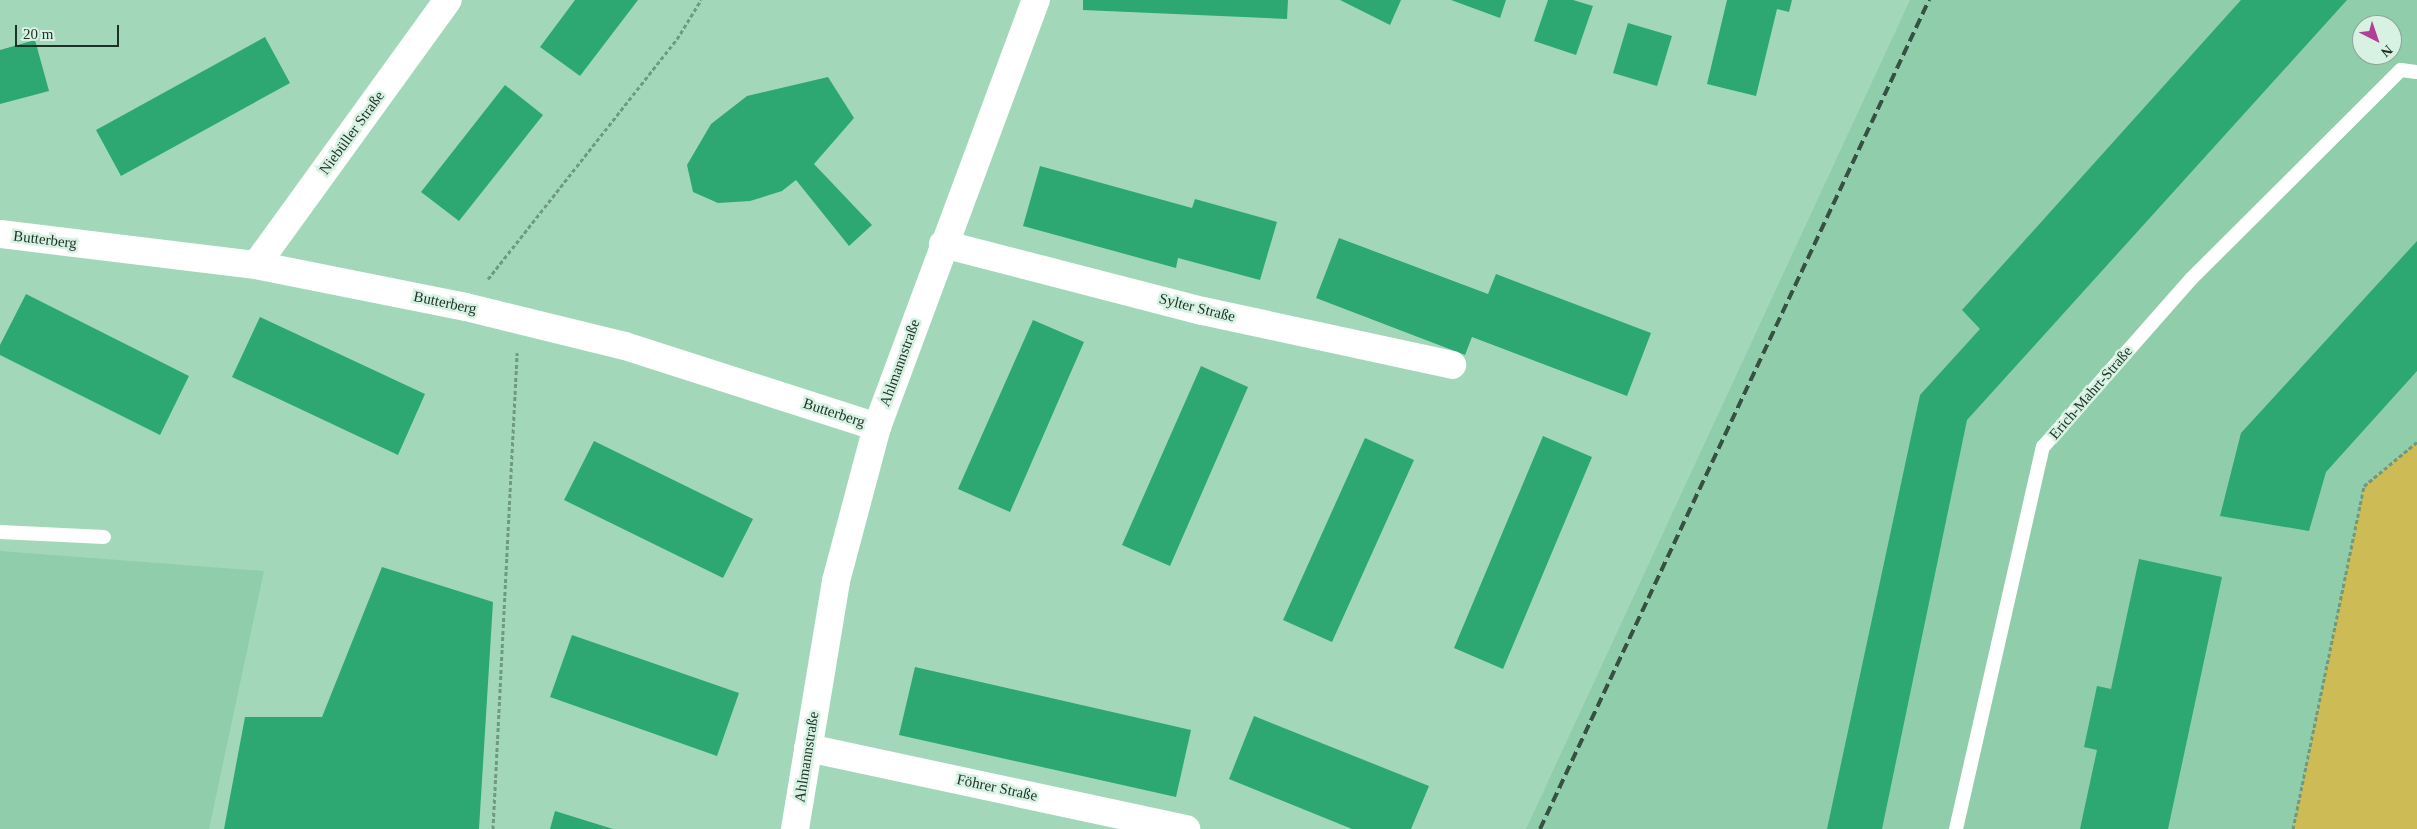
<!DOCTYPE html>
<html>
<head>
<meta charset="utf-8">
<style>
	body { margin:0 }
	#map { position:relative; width:2417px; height:829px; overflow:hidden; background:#a2d8b9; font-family:Georgia,serif }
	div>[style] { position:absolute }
	.built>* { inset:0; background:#8fcdab }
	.green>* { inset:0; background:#cdbb55 }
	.building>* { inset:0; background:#2da872 }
	.path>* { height:3px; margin-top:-1.5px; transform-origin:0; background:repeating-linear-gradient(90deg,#6f9981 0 4px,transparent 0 6.5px) }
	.service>* { height:14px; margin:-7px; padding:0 7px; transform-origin:7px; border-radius:7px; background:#fff }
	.minor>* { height:28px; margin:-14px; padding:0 14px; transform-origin:14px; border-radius:14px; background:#fff }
	.rail>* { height:4px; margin-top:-2px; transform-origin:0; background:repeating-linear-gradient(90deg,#365142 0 10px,transparent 0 15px) }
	span { translate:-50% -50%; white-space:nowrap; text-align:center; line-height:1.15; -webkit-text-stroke:5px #d7f2e2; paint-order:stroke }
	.street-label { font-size:15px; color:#1d3227 }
	.north { position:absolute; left:2352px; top:15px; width:50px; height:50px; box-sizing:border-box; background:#d7f2e2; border:1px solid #8da597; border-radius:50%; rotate:139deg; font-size:14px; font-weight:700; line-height:20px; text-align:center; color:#1d3227 }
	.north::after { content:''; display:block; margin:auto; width:18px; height:22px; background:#b43e95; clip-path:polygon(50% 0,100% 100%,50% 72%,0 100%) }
	.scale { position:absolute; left:15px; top:25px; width:104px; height:22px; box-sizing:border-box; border:2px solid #1d3227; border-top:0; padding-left:6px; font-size:15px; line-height:18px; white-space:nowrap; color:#1d3227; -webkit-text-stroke:4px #d7f2e2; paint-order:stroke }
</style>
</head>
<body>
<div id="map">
	<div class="built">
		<div style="clip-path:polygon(evenodd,1910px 0,2417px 0,2417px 829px,1526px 829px,1910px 0,2362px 25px,2392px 25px,2392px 55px,2362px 55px,2362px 25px)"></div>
		<div style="clip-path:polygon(0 551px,264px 571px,209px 829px,0 829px)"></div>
	</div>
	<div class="green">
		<div style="clip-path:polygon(2417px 442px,2417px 829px,2293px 829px,2364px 486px)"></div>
	</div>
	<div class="building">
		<div style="clip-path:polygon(575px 0,638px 0,580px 76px,540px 47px)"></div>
		<div style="clip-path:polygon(1083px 0,1288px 0,1287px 19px,1083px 10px)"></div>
		<div style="clip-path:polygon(1340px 0,1401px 0,1390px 25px)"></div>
		<div style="clip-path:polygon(1451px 0,1506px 0,1500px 18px)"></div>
		<div style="clip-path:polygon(1548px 0,1573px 0,1593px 6px,1576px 55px,1534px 41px)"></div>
		<div style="clip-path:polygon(1727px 0,1792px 0,1789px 12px,1777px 9px,1756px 96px,1707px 84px)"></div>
		<div style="clip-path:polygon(2241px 0,2347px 0,1967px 420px,1882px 829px,1827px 829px,1920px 395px,1980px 329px,1962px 310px)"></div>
		<div style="clip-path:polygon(1628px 23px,1672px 36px,1657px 86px,1613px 73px)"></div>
		<div style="clip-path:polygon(265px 37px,290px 83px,121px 176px,96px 130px)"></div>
		<div style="clip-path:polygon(35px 40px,49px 91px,0 104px,0 50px)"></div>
		<div style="clip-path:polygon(828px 77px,854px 118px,814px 164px,872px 225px,849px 246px,796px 180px,782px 191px,750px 201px,718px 203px,693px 192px,687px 165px,711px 124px,747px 96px)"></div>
		<div style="clip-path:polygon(505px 85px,543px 115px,459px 221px,421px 192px)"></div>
		<div style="clip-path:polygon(1040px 166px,1192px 208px,1195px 199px,1277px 222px,1260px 280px,1178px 258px,1176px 268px,1023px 226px)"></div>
		<div style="clip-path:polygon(1339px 238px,1488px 294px,1496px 274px,1651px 333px,1627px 396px,1472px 337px,1465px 355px,1316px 298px)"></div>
		<div style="clip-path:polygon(2417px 241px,2417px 371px,2326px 472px,2309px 531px,2220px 516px,2241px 433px)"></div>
		<div style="clip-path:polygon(26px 294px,189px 376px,160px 435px,0 355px,0 345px)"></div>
		<div style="clip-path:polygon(260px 317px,425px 394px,398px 455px,232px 377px)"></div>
		<div style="clip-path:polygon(1033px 320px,1084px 342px,1010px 512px,958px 489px)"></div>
		<div style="clip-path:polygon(1201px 366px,1248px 387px,1170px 566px,1122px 545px)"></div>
		<div style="clip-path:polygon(1543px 436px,1592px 457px,1503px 669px,1454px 648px)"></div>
		<div style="clip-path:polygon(1365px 438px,1414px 460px,1332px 642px,1283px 620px)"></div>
		<div style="clip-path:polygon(594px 441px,753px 519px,723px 578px,564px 500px)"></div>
		<div style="clip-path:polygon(2139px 559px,2222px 577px,2168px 829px,2080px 829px,2097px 750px,2084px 747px,2097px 686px,2111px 689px)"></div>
		<div style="clip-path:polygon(382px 567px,493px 602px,479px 829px,224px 829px,245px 717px,322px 717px)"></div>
		<div style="clip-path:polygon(572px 635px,739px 693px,717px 756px,550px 697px)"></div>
		<div style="clip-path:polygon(915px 667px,1191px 730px,1176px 797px,899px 735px)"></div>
		<div style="clip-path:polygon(1254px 716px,1429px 786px,1411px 829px,1352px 829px,1229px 779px)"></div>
		<div style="clip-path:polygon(555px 811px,613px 829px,550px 829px)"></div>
	</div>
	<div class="path">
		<div style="left:488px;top:279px;width:305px;rotate:-51.8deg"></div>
		<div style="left:677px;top:39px;width:46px;rotate:-58.4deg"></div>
		<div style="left:493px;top:829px;width:477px;rotate:-87.1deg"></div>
		<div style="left:2293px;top:829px;width:350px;rotate:-78.3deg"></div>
		<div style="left:2364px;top:486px;width:69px;rotate:-39.7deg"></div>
	</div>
	<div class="service">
		<div style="left:0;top:532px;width:104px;rotate:2.8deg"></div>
		<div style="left:1956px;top:829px;width:392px;rotate:-77.2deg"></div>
		<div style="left:2043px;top:447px;width:224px;rotate:-48.6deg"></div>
		<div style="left:2191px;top:279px;width:296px;rotate:-44.9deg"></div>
		<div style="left:2401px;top:70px;width:16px;rotate:7deg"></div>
	</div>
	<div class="minor">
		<div style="left:0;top:234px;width:258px;rotate:6.9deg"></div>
		<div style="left:256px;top:265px;width:214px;rotate:11.3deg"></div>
		<div style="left:466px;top:307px;width:164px;rotate:13.8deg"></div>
		<div style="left:625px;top:346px;width:265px;rotate:17.8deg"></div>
		<div style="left:943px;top:244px;width:268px;rotate:14.5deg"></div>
		<div style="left:1203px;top:311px;width:255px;rotate:12.2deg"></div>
		<div style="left:256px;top:265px;width:327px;rotate:-54.1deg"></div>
		<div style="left:808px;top:748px;width:387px;rotate:12.1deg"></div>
		<div style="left:795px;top:829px;width:251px;rotate:-80.6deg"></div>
		<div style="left:836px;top:581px;width:159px;rotate:-75.1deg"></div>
		<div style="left:877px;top:427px;width:456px;rotate:-69.6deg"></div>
	</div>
	<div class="rail">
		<div style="left:1540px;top:829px;width:916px;rotate:-64.86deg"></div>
	</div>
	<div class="street-label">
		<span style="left:352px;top:133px;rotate:-54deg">Niebüller Straße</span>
		<span style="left:45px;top:240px;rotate:7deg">Butterberg</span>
		<span style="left:445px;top:303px;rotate:12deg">Butterberg</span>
		<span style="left:1197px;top:308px;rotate:14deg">Sylter Straße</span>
		<span style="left:900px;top:363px;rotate:-70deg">Ahlmannstraße</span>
		<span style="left:2091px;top:393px;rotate:-49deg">Erich-Mahrt-Straße</span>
		<span style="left:834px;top:413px;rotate:18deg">Butterberg</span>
		<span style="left:807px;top:757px;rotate:-81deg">Ahlmannstraße</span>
		<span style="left:997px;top:788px;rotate:12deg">Föhrer Straße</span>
	</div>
	<div class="north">N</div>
	<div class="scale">20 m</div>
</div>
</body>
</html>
